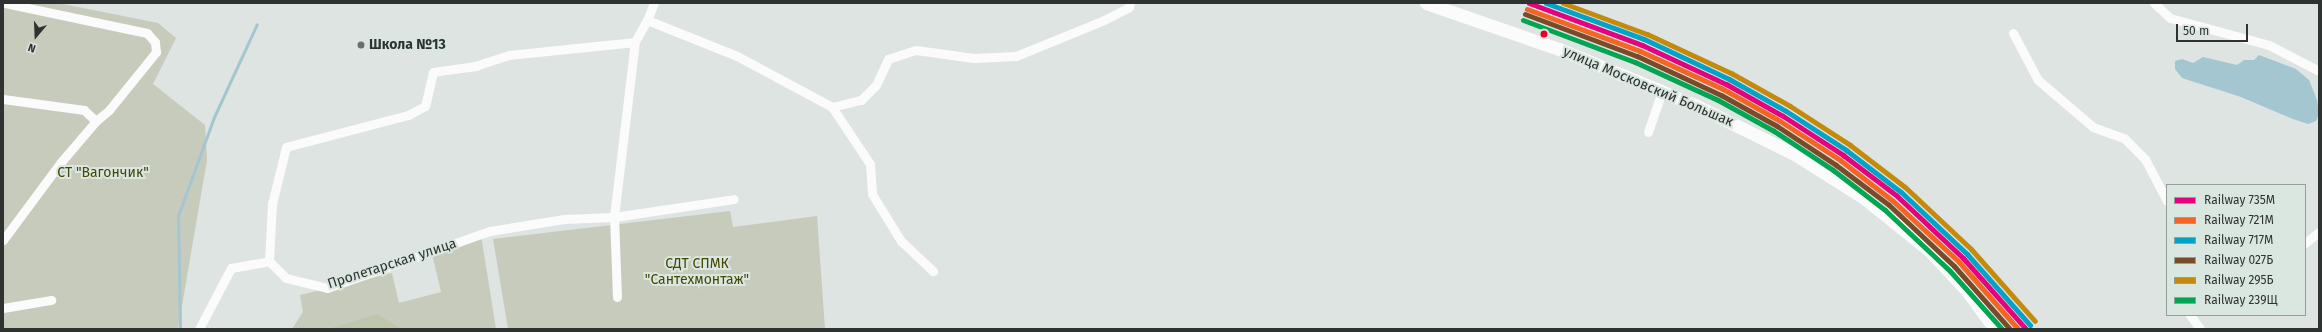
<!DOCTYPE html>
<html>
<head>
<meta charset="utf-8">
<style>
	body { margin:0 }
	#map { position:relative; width:2322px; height:332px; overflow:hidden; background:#dde4e1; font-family:"Fira Sans",sans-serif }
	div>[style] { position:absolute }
	.green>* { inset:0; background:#c7cbbb }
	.forest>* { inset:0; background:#c0c5ae }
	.water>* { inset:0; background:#a4c6d1 }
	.stream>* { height:3px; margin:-1.5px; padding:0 1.5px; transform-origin:1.5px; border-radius:1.5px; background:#a4c6d1 }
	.street>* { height:9px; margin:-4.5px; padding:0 4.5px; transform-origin:4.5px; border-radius:4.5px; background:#fafbfa }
	.secondary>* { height:13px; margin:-6.5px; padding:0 6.5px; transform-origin:6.5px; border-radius:6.5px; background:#fafbfa }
	.rail-1>* { height:5px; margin:-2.5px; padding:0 2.5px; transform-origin:2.5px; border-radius:2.5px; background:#e5007d }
	.rail-2>* { height:5px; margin:-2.5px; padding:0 2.5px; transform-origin:2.5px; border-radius:2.5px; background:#f26522 }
	.rail-3>* { height:5px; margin:-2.5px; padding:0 2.5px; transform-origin:2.5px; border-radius:2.5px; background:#02a3c6 }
	.rail-4>* { height:5px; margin:-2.5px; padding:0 2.5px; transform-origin:2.5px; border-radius:2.5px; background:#7a4b2a }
	.rail-5>* { height:5px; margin:-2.5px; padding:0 2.5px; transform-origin:2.5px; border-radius:2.5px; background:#c5890c }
	.rail-6>* { height:5px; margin:-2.5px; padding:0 2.5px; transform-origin:2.5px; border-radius:2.5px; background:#00a651 }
	.dots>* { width:11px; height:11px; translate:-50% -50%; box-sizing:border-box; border:2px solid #dae7e1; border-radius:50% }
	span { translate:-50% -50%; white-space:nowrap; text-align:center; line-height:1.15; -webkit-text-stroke:4px #dae7e1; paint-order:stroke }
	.poi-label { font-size:14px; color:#2e3230; font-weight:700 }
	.left { translate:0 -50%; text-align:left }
	.street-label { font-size:14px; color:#2e3230 }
	.park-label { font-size:14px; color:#454600 }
	.frame { position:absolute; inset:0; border:4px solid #2e3230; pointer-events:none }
	.legend { position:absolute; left:2166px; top:184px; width:140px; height:132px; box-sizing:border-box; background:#dae7e1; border:1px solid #959f9a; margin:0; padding:5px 7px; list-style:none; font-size:12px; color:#2e3230 }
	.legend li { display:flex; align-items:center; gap:8px; height:20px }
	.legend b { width:20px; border:1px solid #959f9a }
	.north { position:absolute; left:16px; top:16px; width:40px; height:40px; -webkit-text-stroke:3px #dae7e1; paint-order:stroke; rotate:199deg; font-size:11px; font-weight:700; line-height:16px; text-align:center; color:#2e3230 }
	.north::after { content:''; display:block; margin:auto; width:14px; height:18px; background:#2e3230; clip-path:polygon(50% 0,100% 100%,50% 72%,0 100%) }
	.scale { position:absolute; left:2176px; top:24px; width:72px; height:18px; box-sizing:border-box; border:2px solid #2e3230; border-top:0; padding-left:5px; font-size:12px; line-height:14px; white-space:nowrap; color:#2e3230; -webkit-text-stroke:3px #dae7e1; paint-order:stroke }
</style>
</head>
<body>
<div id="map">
	<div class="green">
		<div style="clip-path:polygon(3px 3px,58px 3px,158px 23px,176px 38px,153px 84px,205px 125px,207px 160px,178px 329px,3px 329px)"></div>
		<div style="clip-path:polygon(730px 211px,733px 227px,817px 216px,825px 329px,508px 329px,493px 239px)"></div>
		<div style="clip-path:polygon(481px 235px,496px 329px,292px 329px,303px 312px,300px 295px,392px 273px,399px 303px,441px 292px,432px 254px)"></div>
	</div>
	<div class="forest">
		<div style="clip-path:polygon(377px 314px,401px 329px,329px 329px)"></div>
	</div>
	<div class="water">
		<div style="clip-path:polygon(2259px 55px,2296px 69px,2309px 80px,2317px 100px,2319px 114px,2316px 121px,2308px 124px,2293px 119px,2241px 97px,2182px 78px,2175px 69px,2175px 61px,2182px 59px,2193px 63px,2203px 57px,2237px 65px,2244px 60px,2254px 60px)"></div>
	</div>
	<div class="stream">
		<div style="left:180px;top:329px;width:113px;rotate:-91deg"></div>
		<div style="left:178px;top:216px;width:105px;rotate:-70deg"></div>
		<div style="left:214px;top:117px;width:102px;rotate:-65.2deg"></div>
	</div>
	<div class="street">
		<div style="left:654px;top:3px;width:18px;rotate:112deg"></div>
		<div style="left:647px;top:20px;width:97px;rotate:21.8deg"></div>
		<div style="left:737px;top:56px;width:108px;rotate:28.2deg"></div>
		<div style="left:832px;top:107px;width:69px;rotate:56.3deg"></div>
		<div style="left:870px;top:164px;width:30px;rotate:86deg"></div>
		<div style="left:872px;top:194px;width:55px;rotate:58.3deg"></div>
		<div style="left:901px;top:241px;width:44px;rotate:43.2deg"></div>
		<div style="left:2154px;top:3px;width:22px;rotate:43deg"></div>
		<div style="left:2170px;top:18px;width:103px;rotate:15.3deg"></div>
		<div style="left:2269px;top:45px;width:56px;rotate:27.5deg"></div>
		<div style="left:647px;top:20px;width:25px;rotate:119deg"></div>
		<div style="left:635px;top:42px;width:127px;rotate:174.1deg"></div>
		<div style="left:509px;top:55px;width:35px;rotate:162deg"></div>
		<div style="left:476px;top:66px;width:43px;rotate:172.1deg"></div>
		<div style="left:433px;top:72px;width:35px;rotate:103deg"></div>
		<div style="left:425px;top:106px;width:19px;rotate:152deg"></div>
		<div style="left:408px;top:115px;width:126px;rotate:165.3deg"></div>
		<div style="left:286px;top:147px;width:59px;rotate:103.8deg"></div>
		<div style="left:272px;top:204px;width:57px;rotate:93deg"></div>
		<div style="left:269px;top:261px;width:24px;rotate:45deg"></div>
		<div style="left:286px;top:278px;width:42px;rotate:13.7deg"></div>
		<div style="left:327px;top:288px;width:173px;rotate:-19.3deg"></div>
		<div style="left:490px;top:231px;width:75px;rotate:-9.2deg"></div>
		<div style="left:564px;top:219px;width:50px;rotate:-2.3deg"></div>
		<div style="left:614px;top:217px;width:121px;rotate:-8.5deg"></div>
		<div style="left:2013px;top:33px;width:53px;rotate:62deg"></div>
		<div style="left:2038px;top:80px;width:72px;rotate:40.5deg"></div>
		<div style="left:2093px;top:127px;width:33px;rotate:20deg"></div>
		<div style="left:2124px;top:138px;width:30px;rotate:45deg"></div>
		<div style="left:2145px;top:159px;width:47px;rotate:62.4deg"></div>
		<div style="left:3px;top:99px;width:82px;rotate:7.7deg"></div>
		<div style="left:84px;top:110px;width:16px;rotate:43deg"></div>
		<div style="left:832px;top:107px;width:30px;rotate:-14deg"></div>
		<div style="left:861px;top:100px;width:21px;rotate:-45deg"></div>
		<div style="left:876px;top:85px;width:29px;rotate:-65deg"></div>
		<div style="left:888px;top:59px;width:29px;rotate:-18deg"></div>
		<div style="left:916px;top:50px;width:58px;rotate:8deg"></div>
		<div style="left:973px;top:58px;width:43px;rotate:-2.7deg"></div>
		<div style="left:1016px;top:56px;width:95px;rotate:-22.2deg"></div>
		<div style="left:1104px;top:20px;width:28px;rotate:-27deg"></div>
		<div style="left:1129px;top:7px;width:4px;rotate:-76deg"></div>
		<div style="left:1648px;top:132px;width:43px;rotate:-71.1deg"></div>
		<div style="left:3px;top:240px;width:97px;rotate:-53.4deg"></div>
		<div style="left:61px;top:162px;width:54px;rotate:-49.5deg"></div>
		<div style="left:96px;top:121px;width:17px;rotate:-40deg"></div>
		<div style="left:109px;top:110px;width:75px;rotate:-51deg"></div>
		<div style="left:156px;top:52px;width:10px;rotate:-96deg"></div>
		<div style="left:155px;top:42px;width:12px;rotate:-132deg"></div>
		<div style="left:147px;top:33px;width:145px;rotate:-168.1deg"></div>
		<div style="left:2305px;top:243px;width:18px;rotate:-38deg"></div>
		<div style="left:617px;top:297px;width:80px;rotate:-92.1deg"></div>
		<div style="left:614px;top:217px;width:176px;rotate:-83.2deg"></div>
		<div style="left:3px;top:308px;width:49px;rotate:-9.5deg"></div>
		<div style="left:2190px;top:315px;width:17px;rotate:54deg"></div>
		<div style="left:199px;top:329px;width:69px;rotate:-62.3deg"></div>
		<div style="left:231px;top:268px;width:39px;rotate:-10deg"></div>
	</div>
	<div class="secondary">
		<div style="left:1426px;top:3px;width:141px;rotate:19.1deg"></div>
		<div style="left:1559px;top:49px;width:147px;rotate:22.4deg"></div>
		<div style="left:1695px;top:105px;width:113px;rotate:26.3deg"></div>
		<div style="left:1796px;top:155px;width:80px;rotate:32.3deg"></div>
		<div style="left:1864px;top:198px;width:85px;rotate:38.8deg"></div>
		<div style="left:1930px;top:251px;width:54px;rotate:47.2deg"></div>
		<div style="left:1967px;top:291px;width:47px;rotate:53.6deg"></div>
	</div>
	<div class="rail-1">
		<div style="left:1529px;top:3px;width:121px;rotate:20.4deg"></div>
		<div style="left:1642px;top:45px;width:93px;rotate:24.9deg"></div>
		<div style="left:1726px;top:84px;width:65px;rotate:29.3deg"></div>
		<div style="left:1783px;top:116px;width:72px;rotate:33deg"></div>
		<div style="left:1843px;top:155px;width:68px;rotate:37.2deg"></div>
		<div style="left:1897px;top:196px;width:91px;rotate:43.2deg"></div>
		<div style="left:1963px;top:258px;width:95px;rotate:48.4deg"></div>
	</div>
	<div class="rail-2">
		<div style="left:1527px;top:9px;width:121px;rotate:20.4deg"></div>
		<div style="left:1640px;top:51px;width:91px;rotate:24.6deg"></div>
		<div style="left:1723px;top:89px;width:65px;rotate:29.3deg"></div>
		<div style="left:1780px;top:121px;width:72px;rotate:33deg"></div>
		<div style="left:1840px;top:160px;width:67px;rotate:37.7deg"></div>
		<div style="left:1893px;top:201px;width:90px;rotate:42.7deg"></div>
		<div style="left:1959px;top:262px;width:89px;rotate:48.6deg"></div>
	</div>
	<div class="rail-3">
		<div style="left:1546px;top:3px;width:104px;rotate:20.2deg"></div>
		<div style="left:1644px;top:39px;width:94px;rotate:25.2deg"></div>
		<div style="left:1729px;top:79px;width:65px;rotate:29.3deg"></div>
		<div style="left:1786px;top:111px;width:72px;rotate:33deg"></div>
		<div style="left:1846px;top:150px;width:69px;rotate:37.4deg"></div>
		<div style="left:1901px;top:192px;width:91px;rotate:43.2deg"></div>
		<div style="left:1967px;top:254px;width:95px;rotate:48.4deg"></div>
	</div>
	<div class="rail-4">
		<div style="left:1525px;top:14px;width:120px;rotate:20.6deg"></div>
		<div style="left:1637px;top:56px;width:93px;rotate:24.9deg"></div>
		<div style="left:1721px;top:95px;width:64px;rotate:29deg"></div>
		<div style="left:1777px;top:126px;width:71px;rotate:33.5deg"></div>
		<div style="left:1836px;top:165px;width:66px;rotate:37deg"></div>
		<div style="left:1889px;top:205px;width:89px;rotate:43.2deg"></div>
		<div style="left:1954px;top:266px;width:84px;rotate:48.4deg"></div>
	</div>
	<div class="rail-5">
		<div style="left:1563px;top:3px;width:90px;rotate:20.3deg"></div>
		<div style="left:1647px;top:34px;width:93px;rotate:24.9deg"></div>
		<div style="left:1731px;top:73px;width:68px;rotate:29.2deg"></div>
		<div style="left:1790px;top:106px;width:72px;rotate:33deg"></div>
		<div style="left:1850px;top:145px;width:69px;rotate:37.4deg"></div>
		<div style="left:1905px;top:187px;width:91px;rotate:43.2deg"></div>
		<div style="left:1971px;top:249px;width:96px;rotate:48.4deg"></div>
	</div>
	<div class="rail-6">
		<div style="left:1523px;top:20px;width:120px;rotate:20.6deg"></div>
		<div style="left:1635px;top:62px;width:91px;rotate:24.6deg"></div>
		<div style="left:1718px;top:100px;width:64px;rotate:29deg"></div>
		<div style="left:1774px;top:131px;width:71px;rotate:33.5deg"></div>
		<div style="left:1833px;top:170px;width:66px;rotate:37.6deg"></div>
		<div style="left:1885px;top:210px;width:89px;rotate:43.2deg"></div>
		<div style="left:1950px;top:271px;width:78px;rotate:48.1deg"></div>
	</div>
	<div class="dots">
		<div style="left:1544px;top:34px;background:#e4002b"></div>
		<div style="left:361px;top:45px;background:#6b706e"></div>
	</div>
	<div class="poi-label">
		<span class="left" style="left:369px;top:45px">Школа №13</span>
	</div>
	<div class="street-label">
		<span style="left:1648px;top:87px;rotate:23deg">улица Московский Большак</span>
		<span style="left:392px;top:264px;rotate:-18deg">Пролетарская улица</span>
	</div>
	<div class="park-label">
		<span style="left:103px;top:173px">СТ "Вагончик"</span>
		<span style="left:697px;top:272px">СДТ СПМК<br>"Сантехмонтаж"</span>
	</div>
	<div class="frame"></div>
	<ul class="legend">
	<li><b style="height:5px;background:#e5007d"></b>Railway 735М</li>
	<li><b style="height:5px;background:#f26522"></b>Railway 721М</li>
	<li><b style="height:5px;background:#02a3c6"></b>Railway 717М</li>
	<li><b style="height:5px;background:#7a4b2a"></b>Railway 027Б</li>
	<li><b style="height:5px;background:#c5890c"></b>Railway 295Б</li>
	<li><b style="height:5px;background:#00a651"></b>Railway 239Щ</li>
	</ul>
	<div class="north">N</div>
	<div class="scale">50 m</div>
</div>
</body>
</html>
